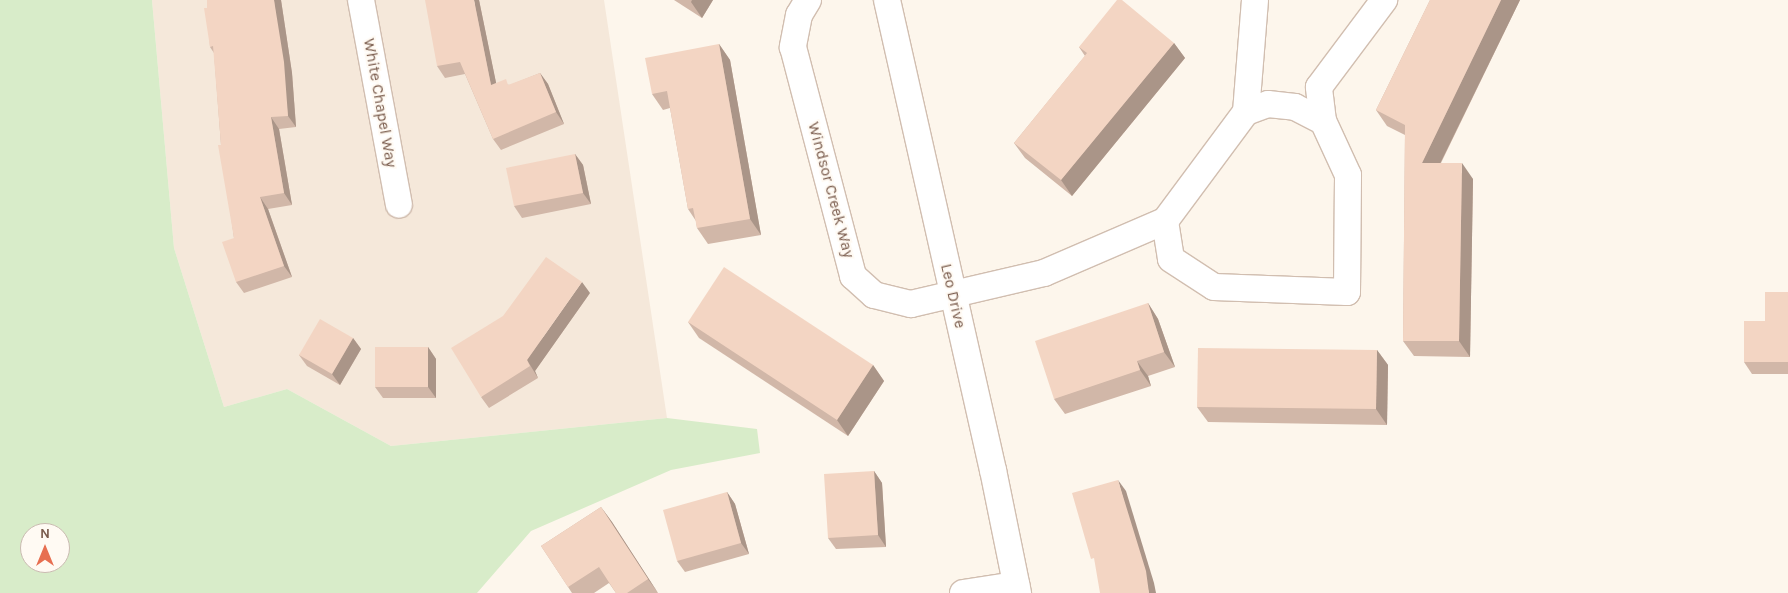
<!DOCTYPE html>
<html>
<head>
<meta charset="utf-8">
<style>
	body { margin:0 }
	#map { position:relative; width:1788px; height:593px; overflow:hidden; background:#fdf6ec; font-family:Karla,sans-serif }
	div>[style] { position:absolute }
	.residential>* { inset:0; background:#f5e8da }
	.green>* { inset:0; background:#d8ecc9 }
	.roads { filter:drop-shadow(1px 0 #d1beb0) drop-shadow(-1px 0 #d1beb0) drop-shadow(0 1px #d1beb0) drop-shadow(0 -1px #d1beb0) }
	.minor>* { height:26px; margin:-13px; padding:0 13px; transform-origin:13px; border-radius:13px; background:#fff }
	.wall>* { inset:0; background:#d1b7a8 }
	.shaded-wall>* { inset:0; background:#aa9588 }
	.building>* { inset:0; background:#f3d5c3 }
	span { translate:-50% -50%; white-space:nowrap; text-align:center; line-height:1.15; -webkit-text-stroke:4px #fffaf3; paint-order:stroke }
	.street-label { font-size:16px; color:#7a5c4d }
	.north { position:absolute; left:20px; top:523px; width:50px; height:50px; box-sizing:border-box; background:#fffaf3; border:1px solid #cabbb1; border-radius:50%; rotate:0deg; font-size:14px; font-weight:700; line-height:20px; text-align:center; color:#7a5c4d }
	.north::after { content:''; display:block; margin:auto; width:18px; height:22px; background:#e76f51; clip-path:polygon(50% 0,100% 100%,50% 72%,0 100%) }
</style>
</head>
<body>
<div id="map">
	<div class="residential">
		<div style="clip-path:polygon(152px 0,604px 0,667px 418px,391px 446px,287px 389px,224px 407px,174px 248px)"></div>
	</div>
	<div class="green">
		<div style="clip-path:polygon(evenodd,0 0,152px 0,174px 248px,224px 407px,287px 389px,391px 446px,667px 418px,757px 429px,760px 453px,671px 470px,531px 531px,477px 593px,0 593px,0 0,30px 533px,60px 533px,60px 563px,30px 563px,30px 533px)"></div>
	</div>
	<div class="roads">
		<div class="minor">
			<div style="left:361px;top:0;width:208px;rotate:79.5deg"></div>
			<div style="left:808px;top:0;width:17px;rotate:121deg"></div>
			<div style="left:799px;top:15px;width:33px;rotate:101deg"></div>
			<div style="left:793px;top:47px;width:237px;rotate:75.3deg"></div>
			<div style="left:853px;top:276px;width:28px;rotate:42deg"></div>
			<div style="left:874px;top:295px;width:38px;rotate:14deg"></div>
			<div style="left:911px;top:304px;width:137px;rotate:-13.1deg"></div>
			<div style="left:1044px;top:273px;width:132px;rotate:-23.3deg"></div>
			<div style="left:1165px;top:221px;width:136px;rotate:-53.4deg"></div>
			<div style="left:1246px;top:112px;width:112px;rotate:-85.4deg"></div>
			<div style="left:887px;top:0;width:482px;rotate:77.3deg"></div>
			<div style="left:993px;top:470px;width:126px;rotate:78.5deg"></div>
			<div style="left:1246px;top:112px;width:23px;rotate:-20deg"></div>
			<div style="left:1268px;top:104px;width:27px;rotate:6deg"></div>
			<div style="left:1295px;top:107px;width:31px;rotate:27deg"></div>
			<div style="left:1165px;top:221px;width:38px;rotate:81deg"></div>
			<div style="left:1171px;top:259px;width:51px;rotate:33.1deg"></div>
			<div style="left:1214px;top:287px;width:133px;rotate:2.2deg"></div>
			<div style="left:1347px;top:292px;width:117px;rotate:-89.5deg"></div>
			<div style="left:1348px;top:175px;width:60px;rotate:-114.8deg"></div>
			<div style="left:1323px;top:121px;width:34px;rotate:-97deg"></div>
			<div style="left:1319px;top:87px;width:109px;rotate:-53.2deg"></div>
			<div style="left:963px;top:593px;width:54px;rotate:-8.6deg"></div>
		</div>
	</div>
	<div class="wall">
		<div style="clip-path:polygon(207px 0,281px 0,292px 73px,296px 127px,279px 129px,292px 205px,268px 209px,292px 277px,244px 293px,236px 282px,234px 238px,221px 145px,214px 53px,210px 47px)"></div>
		<div style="clip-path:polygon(479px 0,496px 83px,510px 85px,540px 73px,548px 84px,564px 124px,501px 150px,493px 139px,465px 74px,445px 78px,437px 66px)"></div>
		<div style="clip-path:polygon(674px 0,713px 0,702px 18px)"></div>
		<div style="clip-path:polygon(1430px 0,1520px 0,1441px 163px,1473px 179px,1470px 357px,1414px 356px,1403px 341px,1405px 135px,1387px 126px,1376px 110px)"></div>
		<div style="clip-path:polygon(1174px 43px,1185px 58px,1072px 196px,1025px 158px,1014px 143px,1085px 56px,1079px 47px)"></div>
		<div style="clip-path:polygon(719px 44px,730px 60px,761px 235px,708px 244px,697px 228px,696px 221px,688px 209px,670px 108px,663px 110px,652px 94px)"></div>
		<div style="clip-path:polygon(575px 154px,583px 165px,591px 204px,522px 218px,514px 206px)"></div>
		<div style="clip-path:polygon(1788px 292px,1788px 374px,1752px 374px,1744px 362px,1765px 321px)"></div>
		<div style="clip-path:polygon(590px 293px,535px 371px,538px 378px,489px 408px,481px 397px)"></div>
		<div style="clip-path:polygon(1148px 303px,1158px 319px,1175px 367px,1148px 376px,1151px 386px,1065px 414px,1054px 399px)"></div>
		<div style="clip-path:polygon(688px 322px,873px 365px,884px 381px,848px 436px,699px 338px)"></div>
		<div style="clip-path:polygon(353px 338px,361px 349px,340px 385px,307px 366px,299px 355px)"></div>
		<div style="clip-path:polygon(428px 347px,436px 359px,436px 398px,383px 398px,375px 387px)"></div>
		<div style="clip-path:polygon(1377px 350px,1388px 365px,1387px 425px,1208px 422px,1197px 407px)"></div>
		<div style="clip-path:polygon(874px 471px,882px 483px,886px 547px,836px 549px,828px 538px)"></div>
		<div style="clip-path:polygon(727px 492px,735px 504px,749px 554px,685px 572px,677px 561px)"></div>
		<div style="clip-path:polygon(601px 507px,612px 522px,658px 593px,616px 593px,609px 583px,594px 593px,572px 593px,541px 546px)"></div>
	</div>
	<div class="shaded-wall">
		<div style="clip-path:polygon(274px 0,281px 0,292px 73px,296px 127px,288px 116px)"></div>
		<div style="clip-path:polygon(474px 0,479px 0,499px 97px,491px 85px)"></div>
		<div style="clip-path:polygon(692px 0,713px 0,702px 18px,691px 2px)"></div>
		<div style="clip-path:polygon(1501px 0,1520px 0,1433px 178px,1422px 163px)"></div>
		<div style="clip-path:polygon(1174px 43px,1185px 58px,1072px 196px,1061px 180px)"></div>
		<div style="clip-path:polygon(719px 44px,730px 60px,761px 235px,750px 219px)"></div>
		<div style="clip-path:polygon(540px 73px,548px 84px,564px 124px,556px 112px)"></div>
		<div style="clip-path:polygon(271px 117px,279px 129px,292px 205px,284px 193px)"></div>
		<div style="clip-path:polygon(575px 154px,583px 165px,591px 204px,583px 193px)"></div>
		<div style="clip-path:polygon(1462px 163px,1473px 179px,1470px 357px,1459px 341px)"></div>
		<div style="clip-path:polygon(260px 197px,268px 209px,292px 277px,284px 266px)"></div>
		<div style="clip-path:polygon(582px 282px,590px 293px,535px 371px,538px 378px,527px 360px)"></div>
		<div style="clip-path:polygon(1148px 303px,1158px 319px,1175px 367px,1164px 352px)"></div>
		<div style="clip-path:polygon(353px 338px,361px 349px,340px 385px,332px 374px)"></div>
		<div style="clip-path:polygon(428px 347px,436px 359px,436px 398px,428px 387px)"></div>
		<div style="clip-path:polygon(1377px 350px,1388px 365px,1387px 425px,1376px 409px)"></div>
		<div style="clip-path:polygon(1137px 361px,1148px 376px,1151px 386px,1140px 370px)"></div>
		<div style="clip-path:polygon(873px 365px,884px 381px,848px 436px,837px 420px)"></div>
		<div style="clip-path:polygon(874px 471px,882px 483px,886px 547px,878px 535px)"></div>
		<div style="clip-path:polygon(1118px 480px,1126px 491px,1154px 583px,1156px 593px,1149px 593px)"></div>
		<div style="clip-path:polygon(727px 492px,735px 504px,749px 554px,741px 543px)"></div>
		<div style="clip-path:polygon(601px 507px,612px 522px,658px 593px,648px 579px)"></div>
	</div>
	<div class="building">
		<div style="clip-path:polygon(207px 0,274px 0,284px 62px,288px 116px,271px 117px,284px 193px,260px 197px,284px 266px,236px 282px,222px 242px,234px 238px,218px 145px,221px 145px,213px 46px,210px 47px,204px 8px,207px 8px)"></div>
		<div style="clip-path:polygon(425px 0,474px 0,491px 85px,506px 79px,508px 85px,540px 73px,556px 112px,493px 139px,460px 62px,437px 66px)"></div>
		<div style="clip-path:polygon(1117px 0,1122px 0,1174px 43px,1061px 180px,1014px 143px,1087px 53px,1079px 47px)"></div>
		<div style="clip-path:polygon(1430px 0,1501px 0,1422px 163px,1462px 163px,1459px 341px,1403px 341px,1405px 125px,1376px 110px)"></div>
		<div style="clip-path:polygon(719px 44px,750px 219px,697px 228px,693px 208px,688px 209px,667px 91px,652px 94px,645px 58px)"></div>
		<div style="clip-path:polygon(575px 154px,583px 193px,514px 206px,506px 168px)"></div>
		<div style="clip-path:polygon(546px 257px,582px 282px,527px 360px,530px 366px,481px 397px,451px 348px,503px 316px)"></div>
		<div style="clip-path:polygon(724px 267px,873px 365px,837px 420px,688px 322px)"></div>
		<div style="clip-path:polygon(1765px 292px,1788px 292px,1788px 362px,1744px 362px,1744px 321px,1765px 321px)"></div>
		<div style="clip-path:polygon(1148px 303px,1164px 352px,1137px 361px,1140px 370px,1054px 399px,1035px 341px)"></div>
		<div style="clip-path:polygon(320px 319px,353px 338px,332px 374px,299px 355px)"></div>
		<div style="clip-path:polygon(375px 347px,428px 347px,428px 387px,375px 387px)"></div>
		<div style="clip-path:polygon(1198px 348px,1377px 350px,1376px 409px,1197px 407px)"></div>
		<div style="clip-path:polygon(874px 471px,878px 535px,828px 538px,824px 474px)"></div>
		<div style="clip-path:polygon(1118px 480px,1146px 571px,1149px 593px,1100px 593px,1094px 558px,1091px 559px,1072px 493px)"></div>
		<div style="clip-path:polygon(727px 492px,741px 543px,677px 561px,663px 510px)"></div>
		<div style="clip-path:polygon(601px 507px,648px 579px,627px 593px,616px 593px,599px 567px,568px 587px,541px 546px)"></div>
	</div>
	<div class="street-label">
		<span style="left:380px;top:103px;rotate:80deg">White Chapel Way</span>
		<span style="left:831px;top:190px;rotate:75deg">Windsor Creek Way</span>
		<span style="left:953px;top:296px;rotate:77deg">Leo Drive</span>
	</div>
	<div class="north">N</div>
</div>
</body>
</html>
